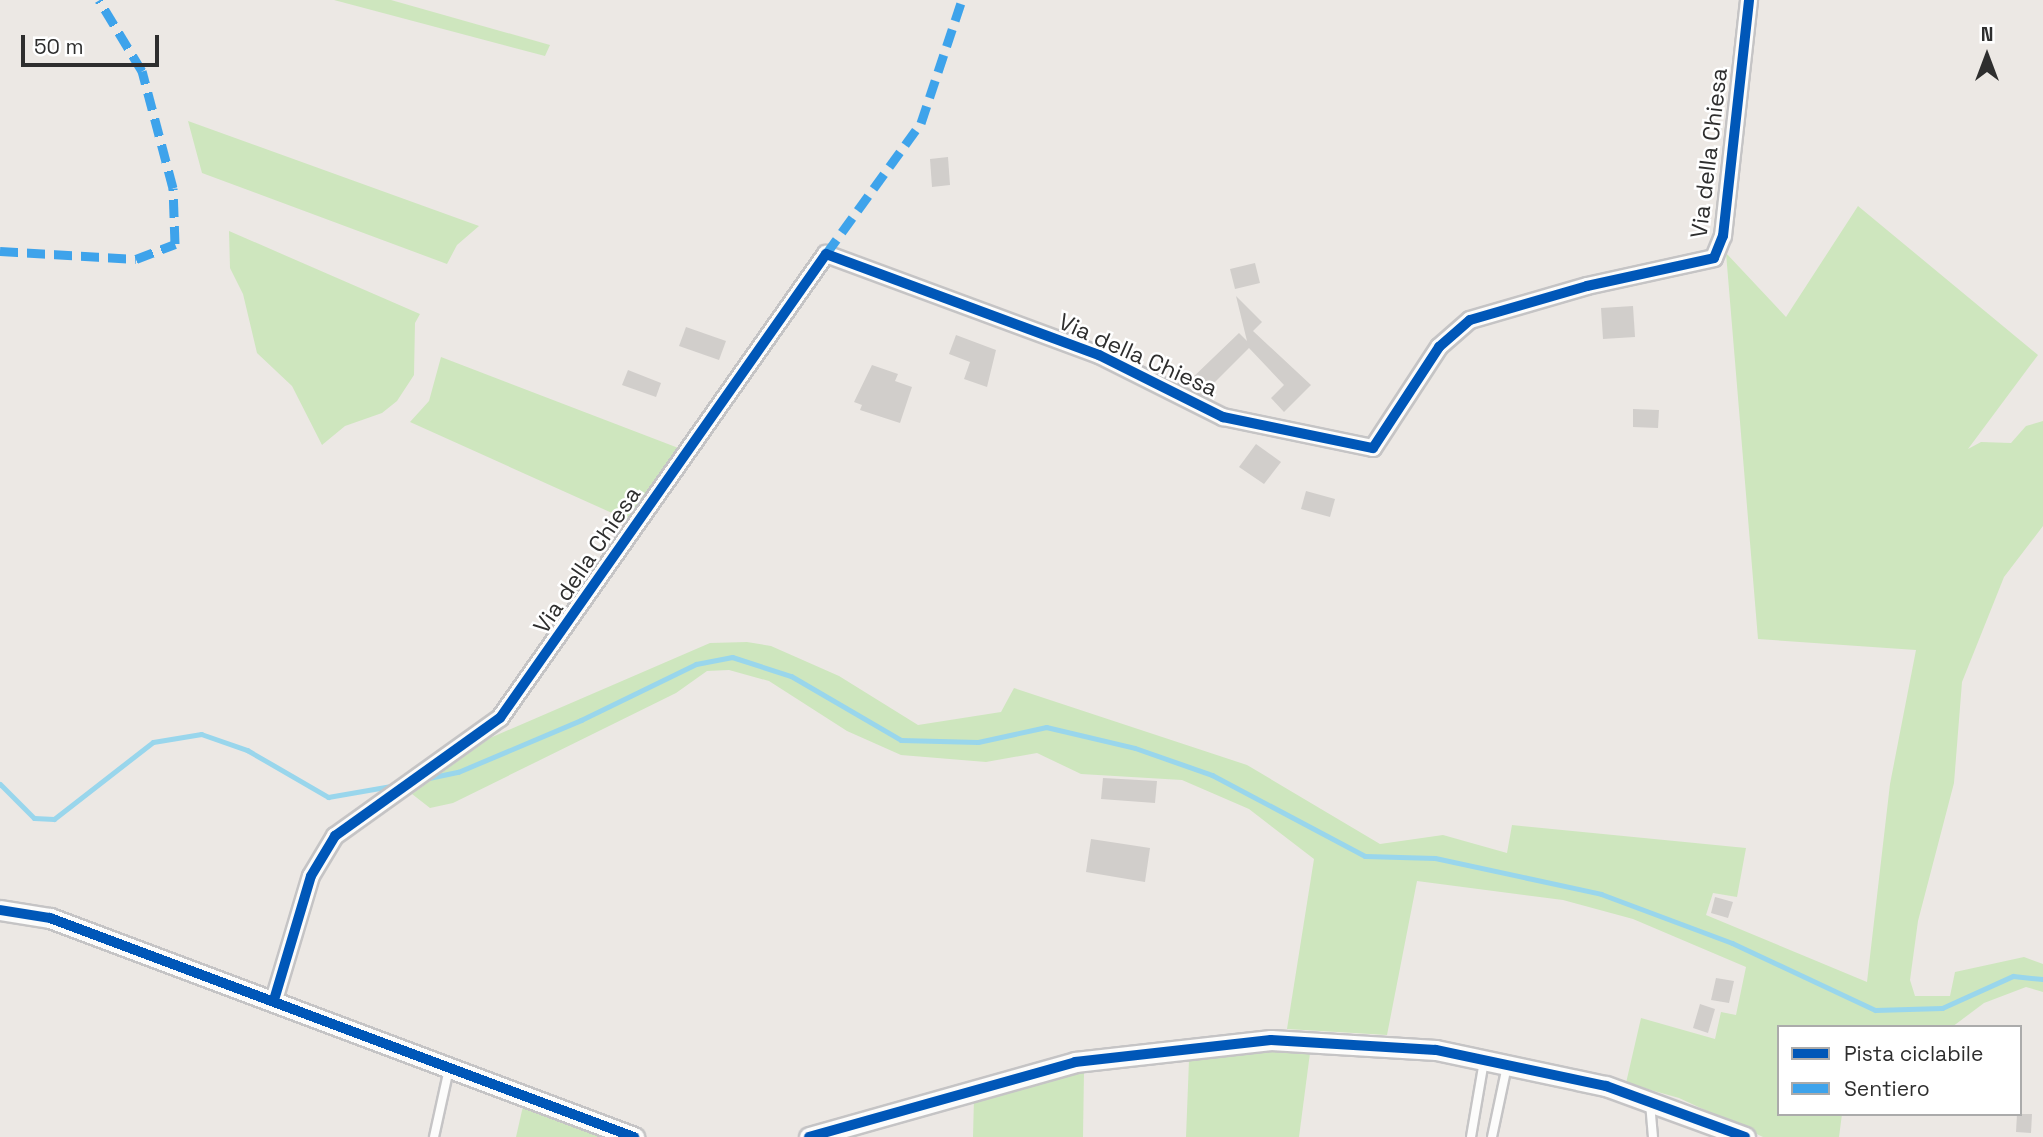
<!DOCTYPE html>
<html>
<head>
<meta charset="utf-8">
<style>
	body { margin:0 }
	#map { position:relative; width:2043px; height:1137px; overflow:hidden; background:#ece8e4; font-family:"Space Grotesk",sans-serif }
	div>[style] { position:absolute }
	.green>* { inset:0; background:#cee6be }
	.stream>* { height:5px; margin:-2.5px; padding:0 2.5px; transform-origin:2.5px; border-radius:2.5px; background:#99d6ec }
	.building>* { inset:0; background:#d1cecb }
	.roads { filter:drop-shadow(2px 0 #c5c4c5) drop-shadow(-2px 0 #c5c4c5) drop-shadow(0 2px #c5c4c5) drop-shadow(0 -2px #c5c4c5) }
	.service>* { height:8px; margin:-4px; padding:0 4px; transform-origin:4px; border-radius:4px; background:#fcfcfb }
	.minor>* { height:16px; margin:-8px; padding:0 8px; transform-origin:8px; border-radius:8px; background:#fcfcfb }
	.tertiary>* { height:19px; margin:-9.5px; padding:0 9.5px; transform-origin:9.5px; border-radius:9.5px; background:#fcfcfb }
	.quiet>* { height:9px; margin-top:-4.5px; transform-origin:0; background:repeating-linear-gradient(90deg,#3ea3eb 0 18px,transparent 0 27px) }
	.cycleway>* { height:10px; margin:-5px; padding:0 5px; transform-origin:5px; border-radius:5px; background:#0057b8 }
	span { translate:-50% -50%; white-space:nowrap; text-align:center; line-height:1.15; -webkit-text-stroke:5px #fff; paint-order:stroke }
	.street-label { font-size:23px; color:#2e2e2e }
	.legend { position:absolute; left:1777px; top:1025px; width:245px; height:91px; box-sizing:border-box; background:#fff; border:2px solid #ababab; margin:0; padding:9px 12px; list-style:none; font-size:21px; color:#2e2e2e }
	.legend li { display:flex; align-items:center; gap:14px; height:35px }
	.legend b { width:35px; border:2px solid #ababab }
	.north { position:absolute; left:1952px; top:21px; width:70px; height:70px; -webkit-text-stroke:5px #fff; paint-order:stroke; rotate:0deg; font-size:19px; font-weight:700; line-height:28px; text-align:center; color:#2e2e2e }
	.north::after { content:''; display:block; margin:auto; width:24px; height:32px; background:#2e2e2e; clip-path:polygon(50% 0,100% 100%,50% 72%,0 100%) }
	.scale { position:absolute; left:21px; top:35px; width:138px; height:32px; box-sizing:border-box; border:4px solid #2e2e2e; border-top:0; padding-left:9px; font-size:21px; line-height:24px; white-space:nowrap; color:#2e2e2e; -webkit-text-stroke:5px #fff; paint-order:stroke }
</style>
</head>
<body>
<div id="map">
	<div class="green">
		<div style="clip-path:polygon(334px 0,391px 0,550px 45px,545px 56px)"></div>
		<div style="clip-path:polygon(177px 117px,479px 226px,457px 245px,447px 264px,202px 173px,188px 121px)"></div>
		<div style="clip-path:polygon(1858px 206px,2038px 355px,1968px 449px,1981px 442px,2011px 443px,2026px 426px,2043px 421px,2043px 526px,2004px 577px,1962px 682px,1954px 783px,1918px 921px,1910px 980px,1915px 996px,1950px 996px,1955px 972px,2024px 957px,2043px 964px,2043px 992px,2026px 987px,1984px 1003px,1952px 1027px,1779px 1027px,1779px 1114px,1842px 1114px,1839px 1137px,1763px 1137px,1679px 1098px,1626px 1083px,1641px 1018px,1715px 1039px,1721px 1012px,1736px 1015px,1746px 967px,1633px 919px,1563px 900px,1417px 881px,1387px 1035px,1287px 1029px,1314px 859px,1249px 809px,1182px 780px,1081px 774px,1037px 753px,986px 762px,901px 755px,847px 731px,769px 681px,729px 670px,707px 671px,676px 693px,453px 803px,430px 808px,412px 794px,490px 738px,710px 643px,747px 642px,771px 646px,839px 676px,918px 725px,1001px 712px,1014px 688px,1247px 765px,1380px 844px,1443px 835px,1507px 853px,1512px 825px,1746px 848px,1737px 897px,1713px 893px,1706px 915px,1867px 982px,1890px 784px,1916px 650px,1758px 639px,1726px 253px,1786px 317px)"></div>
		<div style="clip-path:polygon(229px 231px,420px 314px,415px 323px,414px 375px,397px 401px,382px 413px,345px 426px,322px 445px,292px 386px,257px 353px,243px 294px,230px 268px)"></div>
		<div style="clip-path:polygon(441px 357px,681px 449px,632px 522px,410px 422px,429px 401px)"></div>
		<div style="clip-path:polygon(1265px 1051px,1310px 1053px,1299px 1137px,1186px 1137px,1189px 1060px)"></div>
		<div style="clip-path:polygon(1084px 1071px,1083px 1137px,973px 1137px,974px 1097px)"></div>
		<div style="clip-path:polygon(523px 1106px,597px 1135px,597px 1137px,516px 1137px)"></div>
	</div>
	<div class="stream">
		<div style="left:424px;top:779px;width:35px;rotate:-12deg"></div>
		<div style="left:458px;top:772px;width:134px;rotate:-22.9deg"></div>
		<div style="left:581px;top:720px;width:128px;rotate:-26deg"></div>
		<div style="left:696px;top:664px;width:37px;rotate:-11deg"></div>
		<div style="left:732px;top:657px;width:62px;rotate:17.9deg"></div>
		<div style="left:791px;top:676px;width:127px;rotate:30.2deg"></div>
		<div style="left:901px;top:740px;width:77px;rotate:1.5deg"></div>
		<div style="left:978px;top:742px;width:70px;rotate:-12.4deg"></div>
		<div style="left:1046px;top:727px;width:91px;rotate:13.3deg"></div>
		<div style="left:1135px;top:748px;width:82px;rotate:19.3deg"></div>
		<div style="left:1212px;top:775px;width:173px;rotate:27.9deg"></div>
		<div style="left:1365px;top:856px;width:70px;rotate:1.6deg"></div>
		<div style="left:1435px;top:858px;width:170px;rotate:12.2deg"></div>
		<div style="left:1601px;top:894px;width:140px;rotate:20.5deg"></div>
		<div style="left:1732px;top:943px;width:158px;rotate:25.1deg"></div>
		<div style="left:1875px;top:1010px;width:67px;rotate:-1.7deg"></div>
		<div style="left:1942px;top:1008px;width:78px;rotate:-24.3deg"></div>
		<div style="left:2013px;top:976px;width:30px;rotate:6deg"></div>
		<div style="left:0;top:784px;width:48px;rotate:45deg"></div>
		<div style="left:34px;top:818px;width:20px;rotate:3deg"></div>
		<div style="left:54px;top:819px;width:125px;rotate:-37.9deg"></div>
		<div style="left:153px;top:742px;width:49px;rotate:-9.5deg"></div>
		<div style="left:201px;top:734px;width:49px;rotate:19.2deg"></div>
		<div style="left:247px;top:750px;width:94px;rotate:30.1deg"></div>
		<div style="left:328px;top:797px;width:70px;rotate:-9.9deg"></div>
	</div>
	<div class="building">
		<div style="clip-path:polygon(948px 157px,950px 185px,932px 187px,930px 159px)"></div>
		<div style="clip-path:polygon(1255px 263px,1260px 283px,1235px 289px,1230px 269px)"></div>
		<div style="clip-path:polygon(1236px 296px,1262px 322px,1253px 331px,1311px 385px,1284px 412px,1271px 398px,1284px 385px,1249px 348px,1202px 395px,1188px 382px,1239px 333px,1247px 341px)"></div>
		<div style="clip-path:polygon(1633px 306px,1635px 337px,1603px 339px,1601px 308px)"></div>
		<div style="clip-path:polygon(686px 327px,726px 341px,719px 360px,679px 346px)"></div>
		<div style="clip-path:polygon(956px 335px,996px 350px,987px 387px,964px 379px,970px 362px,949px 354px)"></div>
		<div style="clip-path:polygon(872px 365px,898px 374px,895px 381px,912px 387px,900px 423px,860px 410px,862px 405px,854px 402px)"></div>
		<div style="clip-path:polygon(628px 370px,661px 383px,656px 397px,622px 385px)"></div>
		<div style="clip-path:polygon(1633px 409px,1659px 410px,1658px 428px,1633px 427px)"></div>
		<div style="clip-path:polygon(1256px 444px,1281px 462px,1264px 484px,1239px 467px)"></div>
		<div style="clip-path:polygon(1306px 491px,1335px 499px,1330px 517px,1301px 509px)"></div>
		<div style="clip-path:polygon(1103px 778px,1157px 781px,1155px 803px,1101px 799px)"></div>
		<div style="clip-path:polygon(1091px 839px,1150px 848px,1145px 882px,1086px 872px)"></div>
		<div style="clip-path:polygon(1715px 897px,1733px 902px,1728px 918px,1711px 913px)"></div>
		<div style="clip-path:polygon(1716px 978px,1734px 981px,1729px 1003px,1711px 1000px)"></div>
		<div style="clip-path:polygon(1700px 1004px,1715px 1009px,1708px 1033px,1693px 1028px)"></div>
		<div style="clip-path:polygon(2017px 1114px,2032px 1114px,2031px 1133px,2016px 1132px)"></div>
	</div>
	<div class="roads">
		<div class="service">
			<div style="left:1650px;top:1103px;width:34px;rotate:85deg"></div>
			<div style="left:434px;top:1137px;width:70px;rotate:-77.6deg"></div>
			<div style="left:1471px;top:1137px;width:77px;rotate:-80.3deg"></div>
			<div style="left:1492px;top:1137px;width:73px;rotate:-78.1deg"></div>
		</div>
		<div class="minor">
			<div style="left:274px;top:1000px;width:129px;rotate:-73.4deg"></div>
			<div style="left:311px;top:876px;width:47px;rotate:-59deg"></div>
			<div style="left:335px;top:836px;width:203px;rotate:-35.6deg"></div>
			<div style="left:500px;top:718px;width:567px;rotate:-54.91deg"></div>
			<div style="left:826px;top:254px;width:291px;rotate:20.3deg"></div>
			<div style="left:1099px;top:355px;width:139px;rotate:26.6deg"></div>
			<div style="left:1223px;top:417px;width:153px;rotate:11.7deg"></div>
			<div style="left:1373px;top:448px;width:121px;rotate:-56.8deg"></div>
			<div style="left:1439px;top:347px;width:41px;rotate:-41.1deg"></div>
			<div style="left:1470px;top:320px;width:122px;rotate:-16.2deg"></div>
			<div style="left:1587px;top:286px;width:130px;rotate:-12.4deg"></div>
			<div style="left:1714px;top:258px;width:24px;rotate:-68deg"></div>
			<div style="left:1723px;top:236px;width:237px;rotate:-83.7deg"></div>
		</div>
		<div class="tertiary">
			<div style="left:0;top:910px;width:51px;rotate:9.1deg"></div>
			<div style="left:50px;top:918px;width:624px;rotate:20.56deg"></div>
			<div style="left:809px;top:1137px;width:276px;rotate:-15.7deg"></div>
			<div style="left:1075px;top:1062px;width:197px;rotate:-6.4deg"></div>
			<div style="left:1271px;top:1040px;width:165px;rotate:3.5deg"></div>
			<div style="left:1436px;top:1050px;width:174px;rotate:12deg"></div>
			<div style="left:1606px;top:1086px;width:148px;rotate:20.1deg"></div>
		</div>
	</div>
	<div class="quiet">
		<div style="left:0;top:251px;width:136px;rotate:3.4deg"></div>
		<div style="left:136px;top:259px;width:42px;rotate:-21deg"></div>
		<div style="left:175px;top:244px;width:56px;rotate:-92deg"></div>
		<div style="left:173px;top:188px;width:121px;rotate:-104.8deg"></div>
		<div style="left:142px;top:71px;width:83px;rotate:-121.2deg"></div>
		<div style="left:826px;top:254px;width:162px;rotate:-54.1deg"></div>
		<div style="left:921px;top:123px;width:130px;rotate:-71.6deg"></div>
	</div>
	<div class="cycleway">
		<div style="left:0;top:910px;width:51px;rotate:9.1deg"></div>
		<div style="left:50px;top:918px;width:624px;rotate:20.56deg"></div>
		<div style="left:274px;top:1000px;width:129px;rotate:-73.4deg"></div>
		<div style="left:311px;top:876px;width:47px;rotate:-59deg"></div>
		<div style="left:335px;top:836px;width:203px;rotate:-35.6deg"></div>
		<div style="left:500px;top:718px;width:567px;rotate:-54.91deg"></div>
		<div style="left:826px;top:254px;width:291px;rotate:20.3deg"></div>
		<div style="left:1099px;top:355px;width:139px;rotate:26.6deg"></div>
		<div style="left:1223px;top:417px;width:153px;rotate:11.7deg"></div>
		<div style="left:1373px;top:448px;width:121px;rotate:-56.8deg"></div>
		<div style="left:1439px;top:347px;width:41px;rotate:-41.1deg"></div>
		<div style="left:1470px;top:320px;width:122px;rotate:-16.2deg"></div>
		<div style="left:1587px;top:286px;width:130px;rotate:-12.4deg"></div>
		<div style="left:1714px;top:258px;width:24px;rotate:-68deg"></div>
		<div style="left:1723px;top:236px;width:237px;rotate:-83.7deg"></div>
		<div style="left:809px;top:1137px;width:276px;rotate:-15.7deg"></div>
		<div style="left:1075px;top:1062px;width:197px;rotate:-6.4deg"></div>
		<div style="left:1271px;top:1040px;width:165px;rotate:3.5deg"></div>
		<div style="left:1436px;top:1050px;width:174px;rotate:12deg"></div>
		<div style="left:1606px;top:1086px;width:148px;rotate:20.1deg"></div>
	</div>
	<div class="street-label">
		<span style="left:1709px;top:153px;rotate:-83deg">Via della Chiesa</span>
		<span style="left:1138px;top:355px;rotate:24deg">Via della Chiesa</span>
		<span style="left:587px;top:560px;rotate:-56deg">Via della Chiesa</span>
	</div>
	<ul class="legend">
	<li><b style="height:9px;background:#0057b8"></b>Pista ciclabile</li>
	<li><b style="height:9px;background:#3ea3eb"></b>Sentiero</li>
	</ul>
	<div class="north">N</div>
	<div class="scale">50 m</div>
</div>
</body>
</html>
